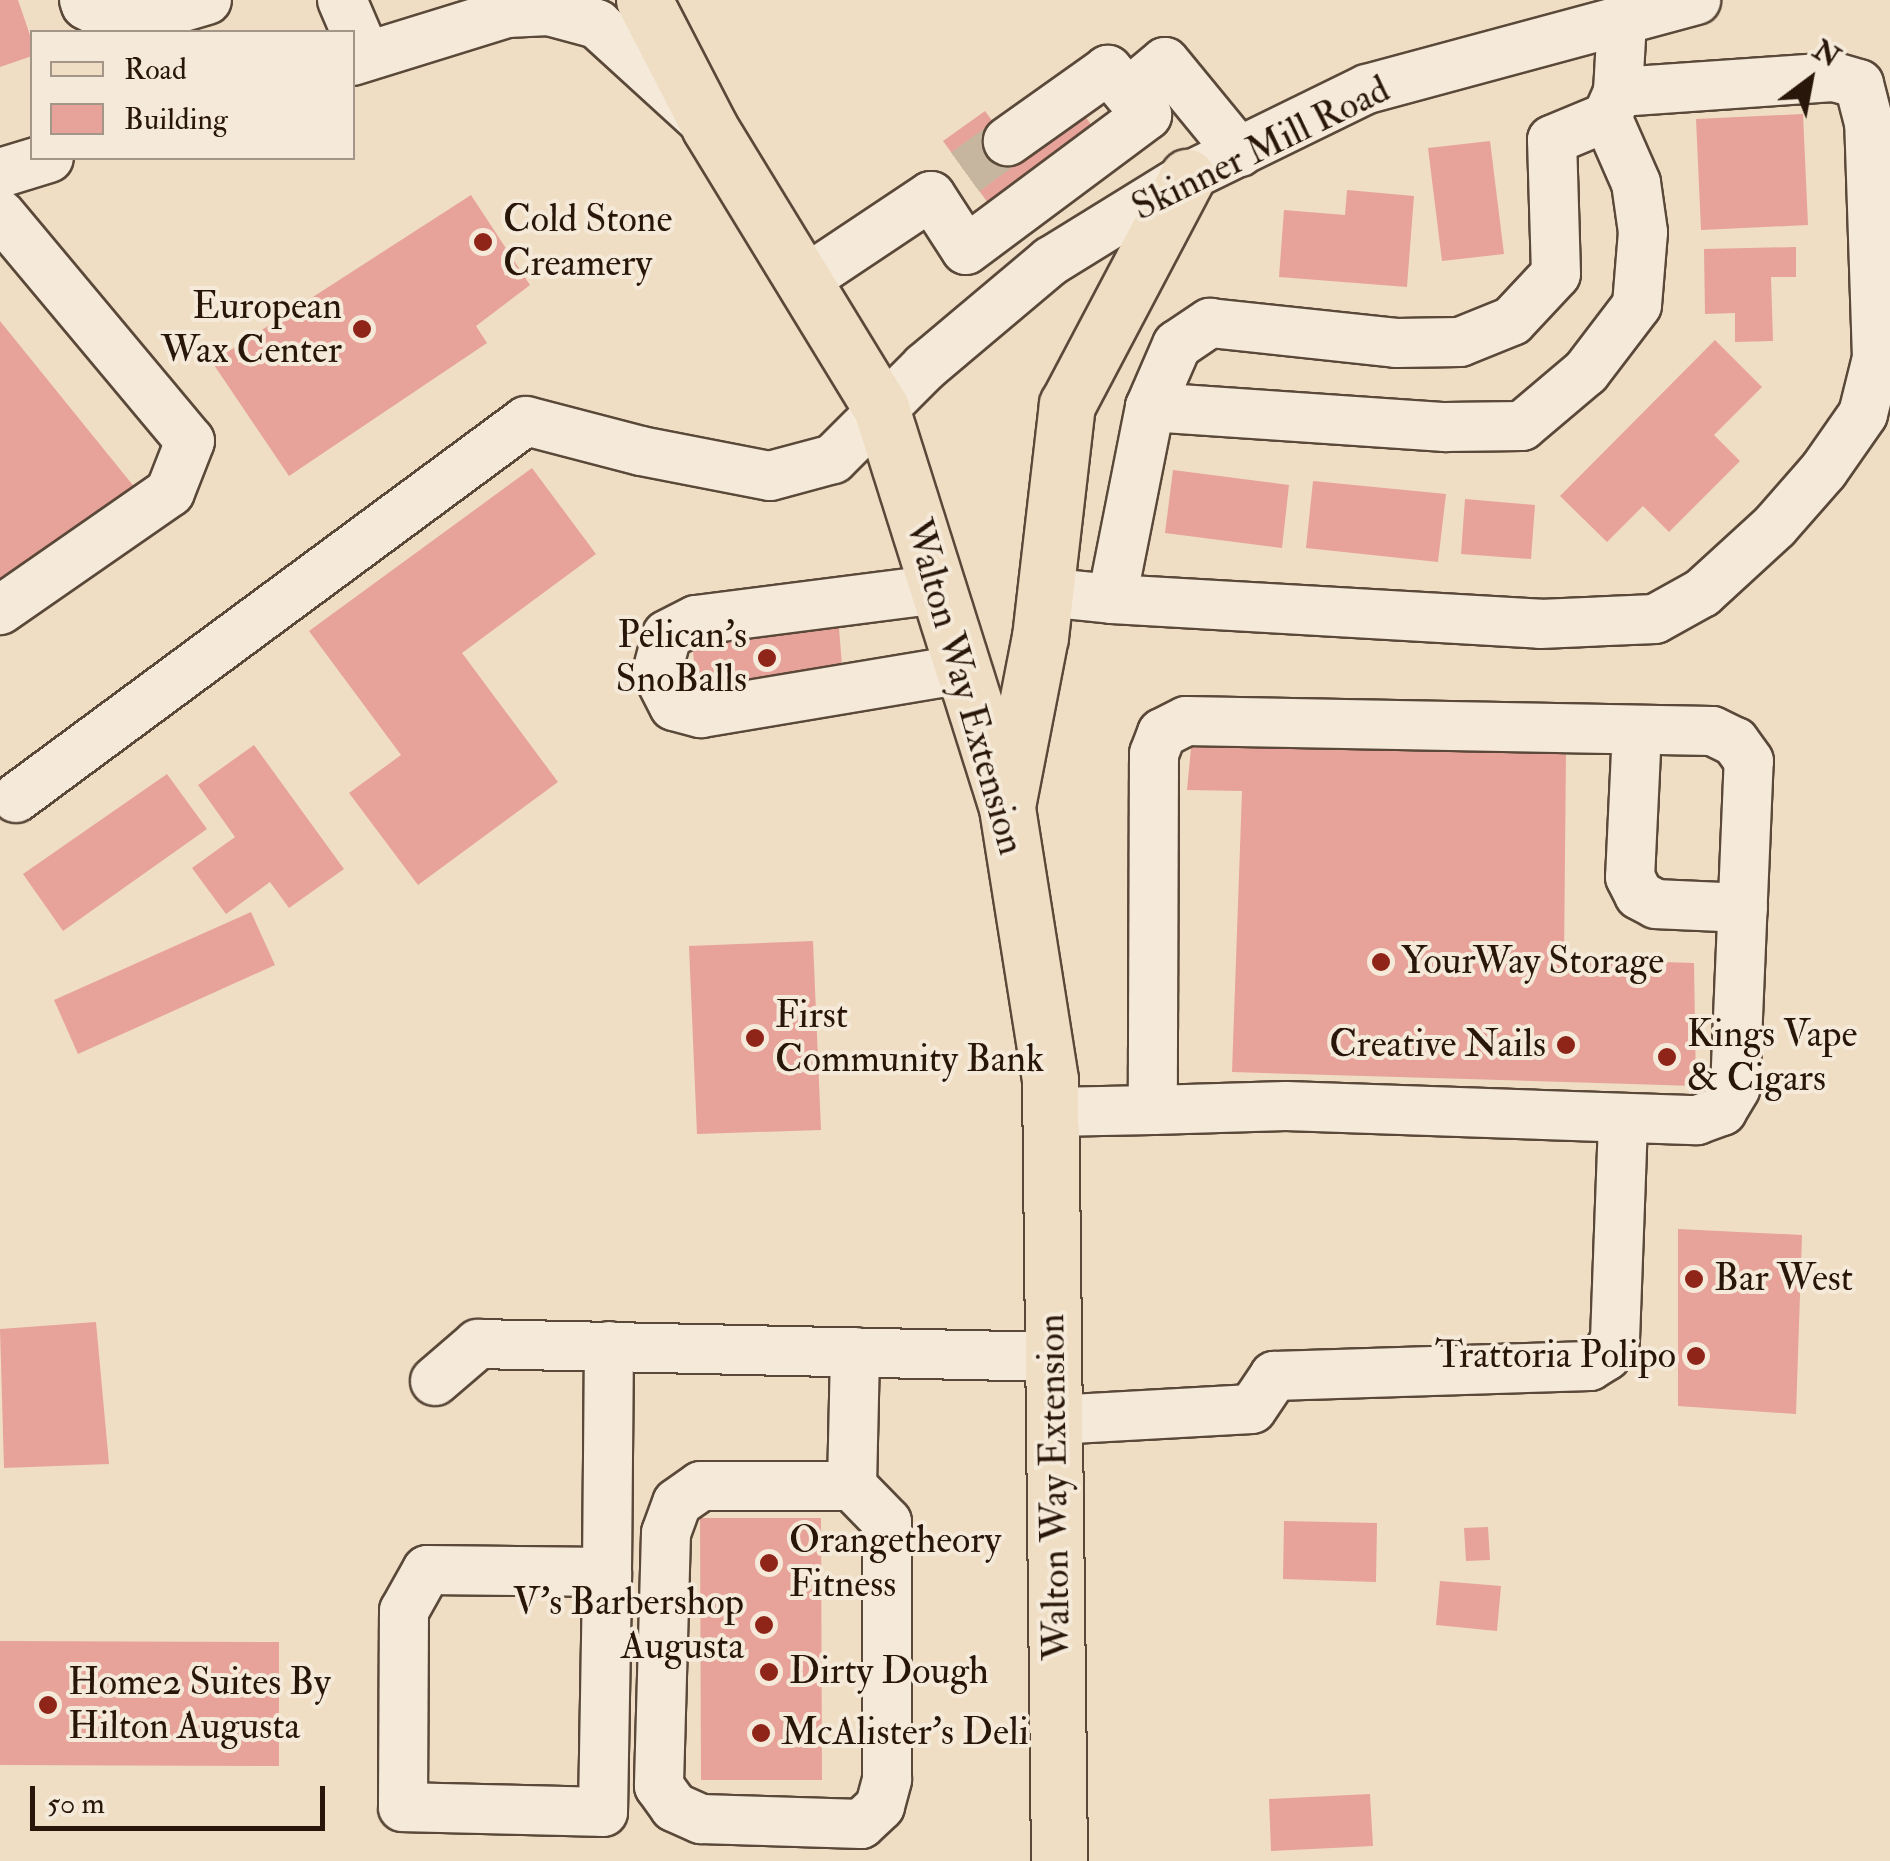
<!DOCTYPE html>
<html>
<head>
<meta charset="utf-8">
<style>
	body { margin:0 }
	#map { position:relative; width:1890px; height:1861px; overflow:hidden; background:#efdec4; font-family:"IM FELL Double Pica",serif }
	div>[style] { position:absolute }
	.building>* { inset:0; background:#e7a399 }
	.minor-tunnel>* { height:48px; margin-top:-24px; transform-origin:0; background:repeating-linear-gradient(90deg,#c7b69f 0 48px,transparent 0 72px) }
	.roads { filter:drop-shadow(2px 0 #5a4839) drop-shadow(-2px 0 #5a4839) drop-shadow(0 2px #5a4839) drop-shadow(0 -2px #5a4839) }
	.minor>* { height:48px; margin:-24px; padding:0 24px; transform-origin:24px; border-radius:24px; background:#f5ead9 }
	.major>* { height:55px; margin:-27.5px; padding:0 27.5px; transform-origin:27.5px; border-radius:27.5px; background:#efdec4 }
	.dots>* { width:28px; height:28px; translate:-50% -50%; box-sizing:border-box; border:5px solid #f5ead9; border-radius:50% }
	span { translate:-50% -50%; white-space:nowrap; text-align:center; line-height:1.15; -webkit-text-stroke:8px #f5ead9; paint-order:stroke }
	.street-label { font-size:38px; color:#29160b }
	.poi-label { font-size:38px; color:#29160b }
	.left { translate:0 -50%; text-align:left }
	.right { translate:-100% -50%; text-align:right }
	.legend { position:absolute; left:30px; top:30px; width:325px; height:130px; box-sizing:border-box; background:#f5ead9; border:2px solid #a39587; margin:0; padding:12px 18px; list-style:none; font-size:30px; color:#29160b }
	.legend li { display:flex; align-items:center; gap:20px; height:50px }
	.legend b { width:50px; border:2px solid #a39587 }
	.north { position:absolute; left:1760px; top:30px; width:100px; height:100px; -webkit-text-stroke:8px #f5ead9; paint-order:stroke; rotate:32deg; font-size:28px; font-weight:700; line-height:40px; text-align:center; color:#29160b }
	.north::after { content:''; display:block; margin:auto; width:35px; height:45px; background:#29160b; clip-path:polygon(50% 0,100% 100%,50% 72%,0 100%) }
	.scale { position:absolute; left:30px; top:1786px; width:295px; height:45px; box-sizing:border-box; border:5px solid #29160b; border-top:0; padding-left:12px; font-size:30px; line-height:35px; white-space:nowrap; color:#29160b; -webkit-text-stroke:8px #f5ead9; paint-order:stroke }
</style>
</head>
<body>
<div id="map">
	<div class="building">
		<div style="clip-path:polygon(0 0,18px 0,32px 41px,32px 56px,0 67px)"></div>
		<div style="clip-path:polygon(1076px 104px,1101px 138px,996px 214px,943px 141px,985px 111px,1013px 149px)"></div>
		<div style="clip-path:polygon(1803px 114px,1808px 225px,1701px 230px,1696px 119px)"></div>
		<div style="clip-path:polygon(1490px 141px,1504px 254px,1442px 261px,1428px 148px)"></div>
		<div style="clip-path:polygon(1347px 190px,1414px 196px,1407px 287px,1279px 277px,1284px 210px,1345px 215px)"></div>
		<div style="clip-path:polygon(471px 195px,530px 285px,476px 326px,487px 343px,289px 476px,212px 362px)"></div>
		<div style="clip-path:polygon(1796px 247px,1796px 277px,1771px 277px,1773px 341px,1735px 342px,1735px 313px,1705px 314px,1704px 249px)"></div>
		<div style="clip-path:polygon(0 321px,140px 494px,0 609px)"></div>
		<div style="clip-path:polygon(1715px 340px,1762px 387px,1714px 435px,1740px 461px,1669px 532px,1643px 506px,1607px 542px,1560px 496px)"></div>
		<div style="clip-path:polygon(532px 468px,596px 554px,462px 653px,558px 782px,418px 885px,349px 793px,401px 755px,309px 631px)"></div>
		<div style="clip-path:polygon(1173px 470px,1289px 485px,1282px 548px,1165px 533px)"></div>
		<div style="clip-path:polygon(1313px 481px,1446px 494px,1438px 562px,1306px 548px)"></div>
		<div style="clip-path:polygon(1465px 499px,1535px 505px,1531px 559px,1461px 554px)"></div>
		<div style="clip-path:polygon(839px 628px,843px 679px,696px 689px,692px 637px)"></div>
		<div style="clip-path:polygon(1192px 738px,1566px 751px,1564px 959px,1694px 963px,1696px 1086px,1232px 1072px,1242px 791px,1187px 790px)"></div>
		<div style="clip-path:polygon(254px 745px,344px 869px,289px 908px,270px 882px,226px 914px,192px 868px,235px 837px,198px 785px)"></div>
		<div style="clip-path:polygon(167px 774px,207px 829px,63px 931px,23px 874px)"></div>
		<div style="clip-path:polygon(251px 912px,275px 965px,78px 1054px,54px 1000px)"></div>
		<div style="clip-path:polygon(813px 941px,821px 1130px,697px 1134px,689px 946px)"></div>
		<div style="clip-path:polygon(1678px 1229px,1802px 1235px,1796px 1414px,1678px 1406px)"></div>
		<div style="clip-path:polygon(96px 1322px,109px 1464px,4px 1468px,0 1329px)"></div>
		<div style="clip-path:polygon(700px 1518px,821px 1518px,822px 1780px,701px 1780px)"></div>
		<div style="clip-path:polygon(1284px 1521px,1377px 1523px,1376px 1582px,1283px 1579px)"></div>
		<div style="clip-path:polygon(1488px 1527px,1490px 1560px,1466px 1561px,1464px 1528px)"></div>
		<div style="clip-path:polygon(1440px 1581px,1501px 1586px,1497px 1631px,1436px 1625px)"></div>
		<div style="clip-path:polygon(0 1641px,279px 1642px,279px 1766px,0 1765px)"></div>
		<div style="clip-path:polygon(1370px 1794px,1373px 1846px,1271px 1851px,1269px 1799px)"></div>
	</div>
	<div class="minor-tunnel">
		<div style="left:965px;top:172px;width:53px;rotate:-35.8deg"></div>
	</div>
	<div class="roads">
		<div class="minor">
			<div style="left:84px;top:0;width:5px;rotate:68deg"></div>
			<div style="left:86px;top:5px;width:29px;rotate:27deg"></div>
			<div style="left:112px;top:18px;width:24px;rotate:7deg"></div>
			<div style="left:136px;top:21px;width:74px;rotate:-16.5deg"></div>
			<div style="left:342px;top:0;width:61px;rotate:66.8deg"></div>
			<div style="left:352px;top:61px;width:162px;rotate:-17.2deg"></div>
			<div style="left:507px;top:13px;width:42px;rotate:-2.7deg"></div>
			<div style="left:549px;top:11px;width:50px;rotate:15.2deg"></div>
			<div style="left:597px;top:24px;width:138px;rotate:42.4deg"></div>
			<div style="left:1128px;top:93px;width:48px;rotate:-40deg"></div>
			<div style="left:1165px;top:62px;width:117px;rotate:50.6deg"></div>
			<div style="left:0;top:173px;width:51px;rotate:-17deg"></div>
			<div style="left:0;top:214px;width:296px;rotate:50.1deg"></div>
			<div style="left:190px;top:441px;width:55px;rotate:111.4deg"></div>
			<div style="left:170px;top:492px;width:207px;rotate:145.2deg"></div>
			<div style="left:802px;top:282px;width:155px;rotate:-33.7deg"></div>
			<div style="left:931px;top:196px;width:64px;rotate:57.1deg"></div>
			<div style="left:966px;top:250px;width:226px;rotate:-36.7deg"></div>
			<div style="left:1147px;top:115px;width:60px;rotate:-130.9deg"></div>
			<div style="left:1108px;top:70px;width:123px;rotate:144.6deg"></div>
			<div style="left:1150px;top:407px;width:296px;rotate:3.9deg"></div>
			<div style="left:1445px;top:427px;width:77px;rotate:-0.7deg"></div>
			<div style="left:1522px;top:426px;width:84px;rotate:-40.2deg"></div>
			<div style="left:1586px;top:372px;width:84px;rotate:-52.7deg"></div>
			<div style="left:1637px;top:305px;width:73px;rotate:-85.3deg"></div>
			<div style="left:1643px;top:232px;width:49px;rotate:-98.1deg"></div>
			<div style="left:1636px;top:183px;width:72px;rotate:-113.7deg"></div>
			<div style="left:939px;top:589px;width:245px;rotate:172.7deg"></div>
			<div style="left:696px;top:620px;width:33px;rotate:153deg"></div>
			<div style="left:667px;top:635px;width:39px;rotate:105deg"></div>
			<div style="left:657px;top:673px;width:37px;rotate:63deg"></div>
			<div style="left:674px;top:706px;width:28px;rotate:15deg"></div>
			<div style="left:701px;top:713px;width:266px;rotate:-9.5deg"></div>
			<div style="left:1044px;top:592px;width:68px;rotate:5.9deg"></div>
			<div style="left:1112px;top:599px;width:196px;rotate:-78.8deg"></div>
			<div style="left:1150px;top:407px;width:68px;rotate:-66.5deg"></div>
			<div style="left:1177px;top:345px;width:40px;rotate:-34deg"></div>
			<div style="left:1210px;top:323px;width:187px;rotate:6.1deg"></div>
			<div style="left:1396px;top:343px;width:64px;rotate:-0.9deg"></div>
			<div style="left:1460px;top:342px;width:56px;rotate:-22deg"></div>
			<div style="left:1512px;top:321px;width:64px;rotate:-46.9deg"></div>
			<div style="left:1556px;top:274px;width:134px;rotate:-91.7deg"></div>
			<div style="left:1552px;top:140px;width:60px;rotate:-22.7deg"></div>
			<div style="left:1607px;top:117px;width:27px;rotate:-66deg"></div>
			<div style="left:1618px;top:92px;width:72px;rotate:-86.8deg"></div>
			<div style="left:1112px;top:599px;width:429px;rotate:3.3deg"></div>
			<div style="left:1540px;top:624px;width:115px;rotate:-2.5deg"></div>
			<div style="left:1655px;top:619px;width:54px;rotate:-29deg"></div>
			<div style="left:1702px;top:593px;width:99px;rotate:-42.5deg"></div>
			<div style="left:1775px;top:526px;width:74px;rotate:-48.8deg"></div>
			<div style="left:1824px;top:470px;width:68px;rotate:-55.1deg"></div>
			<div style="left:1863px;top:414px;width:58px;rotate:-76deg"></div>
			<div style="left:1877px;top:358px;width:235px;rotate:-91.9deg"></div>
			<div style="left:1869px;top:123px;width:40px;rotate:-104.4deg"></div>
			<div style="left:1859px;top:84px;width:26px;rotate:-164deg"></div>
			<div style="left:1834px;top:77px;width:217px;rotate:176deg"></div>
			<div style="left:1637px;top:730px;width:147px;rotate:92.7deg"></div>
			<div style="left:1630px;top:877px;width:20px;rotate:63deg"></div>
			<div style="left:1639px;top:895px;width:19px;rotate:28deg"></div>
			<div style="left:1656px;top:904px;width:87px;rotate:2.6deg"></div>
			<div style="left:16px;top:798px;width:634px;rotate:-36.47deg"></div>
			<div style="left:526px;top:421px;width:119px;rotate:14.6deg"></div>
			<div style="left:641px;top:451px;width:131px;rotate:11deg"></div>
			<div style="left:770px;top:476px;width:65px;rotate:-15.1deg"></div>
			<div style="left:833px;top:459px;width:130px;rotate:-45deg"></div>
			<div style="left:925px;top:367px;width:165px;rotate:-40.1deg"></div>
			<div style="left:1051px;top:261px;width:160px;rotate:-31.7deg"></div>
			<div style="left:1187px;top:177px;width:200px;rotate:-26.1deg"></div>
			<div style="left:1367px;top:89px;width:341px;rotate:-15.1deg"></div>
			<div style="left:1051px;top:1112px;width:102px;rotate:-1.1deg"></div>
			<div style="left:1153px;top:1110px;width:133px;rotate:-1.7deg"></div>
			<div style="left:1286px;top:1106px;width:411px;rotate:2deg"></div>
			<div style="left:1697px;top:1120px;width:27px;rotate:-20deg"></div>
			<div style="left:1722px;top:1111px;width:26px;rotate:-59deg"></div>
			<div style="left:1735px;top:1089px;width:328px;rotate:-87.6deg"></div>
			<div style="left:1749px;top:761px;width:24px;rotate:-126deg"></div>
			<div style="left:1735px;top:742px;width:25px;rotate:-154deg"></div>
			<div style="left:1712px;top:731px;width:526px;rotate:-178.91deg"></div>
			<div style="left:1186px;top:721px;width:27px;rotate:153deg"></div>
			<div style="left:1162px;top:733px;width:22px;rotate:111deg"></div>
			<div style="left:1154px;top:754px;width:356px;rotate:90.2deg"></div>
			<div style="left:435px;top:1381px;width:57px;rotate:-40.7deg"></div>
			<div style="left:478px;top:1344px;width:576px;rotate:1.29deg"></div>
			<div style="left:1054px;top:1420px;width:198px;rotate:-3.2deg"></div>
			<div style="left:1252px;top:1409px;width:40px;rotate:-56deg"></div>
			<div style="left:1274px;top:1376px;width:316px;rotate:-1.8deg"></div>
			<div style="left:1590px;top:1366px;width:19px;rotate:-32deg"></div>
			<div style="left:1606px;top:1356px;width:18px;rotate:-61deg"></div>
			<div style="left:1615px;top:1340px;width:222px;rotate:-87.9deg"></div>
			<div style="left:852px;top:1486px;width:151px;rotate:180deg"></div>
			<div style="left:701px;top:1486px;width:29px;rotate:145deg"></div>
			<div style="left:677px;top:1503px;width:32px;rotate:110deg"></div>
			<div style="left:666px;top:1533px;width:253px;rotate:91.6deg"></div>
			<div style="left:659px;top:1786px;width:26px;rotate:54deg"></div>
			<div style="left:674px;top:1807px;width:30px;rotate:24deg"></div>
			<div style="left:701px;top:1819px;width:160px;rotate:1.8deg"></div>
			<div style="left:861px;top:1824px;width:26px;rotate:-43deg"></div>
			<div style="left:880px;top:1806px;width:28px;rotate:-75deg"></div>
			<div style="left:887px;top:1779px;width:257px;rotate:-90deg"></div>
			<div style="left:887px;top:1522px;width:50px;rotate:-134.2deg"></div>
			<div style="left:852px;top:1486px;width:134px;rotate:-88.7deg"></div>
			<div style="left:607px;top:1572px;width:180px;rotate:-179.4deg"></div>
			<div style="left:427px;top:1570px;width:47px;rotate:119.3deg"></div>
			<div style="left:404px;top:1611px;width:196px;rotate:90.3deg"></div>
			<div style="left:403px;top:1807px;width:200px;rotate:1.4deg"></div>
			<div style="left:603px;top:1812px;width:240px;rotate:-89deg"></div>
			<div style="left:607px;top:1572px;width:226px;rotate:-89.5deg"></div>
		</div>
		<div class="major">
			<div style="left:644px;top:0;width:144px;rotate:62.7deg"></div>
			<div style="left:710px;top:128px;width:328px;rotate:58.6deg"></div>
			<div style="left:881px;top:408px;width:419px;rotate:72.5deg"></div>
			<div style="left:1007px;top:808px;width:275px;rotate:81deg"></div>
			<div style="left:1050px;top:1080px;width:781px;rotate:89.34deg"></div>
			<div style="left:1008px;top:801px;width:167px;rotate:-79deg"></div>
			<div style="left:1040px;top:637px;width:234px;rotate:-83.4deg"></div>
			<div style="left:1067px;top:405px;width:258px;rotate:-62.2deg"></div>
		</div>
	</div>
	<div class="dots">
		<div style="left:483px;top:242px;background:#8f2418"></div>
		<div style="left:362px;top:329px;background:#8f2418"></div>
		<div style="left:767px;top:658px;background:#8f2418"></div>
		<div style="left:1381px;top:962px;background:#8f2418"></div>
		<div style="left:755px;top:1038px;background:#8f2418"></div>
		<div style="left:1566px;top:1045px;background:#8f2418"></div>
		<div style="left:1667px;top:1057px;background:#8f2418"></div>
		<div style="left:1694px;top:1279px;background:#8f2418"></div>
		<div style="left:1696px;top:1356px;background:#8f2418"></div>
		<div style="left:769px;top:1563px;background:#8f2418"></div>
		<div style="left:764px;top:1625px;background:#8f2418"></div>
		<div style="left:769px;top:1672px;background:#8f2418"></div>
		<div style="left:48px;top:1705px;background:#8f2418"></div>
		<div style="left:761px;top:1733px;background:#8f2418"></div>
	</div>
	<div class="street-label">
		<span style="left:1261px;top:149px;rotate:-26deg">Skinner Mill Road</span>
		<span style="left:964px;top:687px;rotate:74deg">Walton Way Extension</span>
		<span style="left:1055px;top:1487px;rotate:-91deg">Walton Way Extension</span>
	</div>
	<div class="poi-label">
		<span class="left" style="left:503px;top:242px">Cold Stone<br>Creamery</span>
		<span class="right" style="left:342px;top:329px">European<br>Wax Center</span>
		<span class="right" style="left:747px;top:658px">Pelican’s<br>SnoBalls</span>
		<span class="left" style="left:1401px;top:962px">YourWay Storage</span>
		<span class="left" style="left:775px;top:1038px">First<br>Community Bank</span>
		<span class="left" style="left:1687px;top:1057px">Kings Vape<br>&amp; Cigars</span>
		<span class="right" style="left:1546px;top:1045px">Creative Nails</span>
		<span class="left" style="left:1714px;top:1279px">Bar West</span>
		<span class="right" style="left:1676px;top:1356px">Trattoria Polipo</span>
		<span class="left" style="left:789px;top:1563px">Orangetheory<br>Fitness</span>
		<span class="right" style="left:744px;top:1625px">V's Barbershop<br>Augusta</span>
		<span class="left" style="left:789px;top:1672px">Dirty Dough</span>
		<span class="left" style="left:68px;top:1705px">Home2 Suites By<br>Hilton Augusta</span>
		<span class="left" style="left:781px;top:1733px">McAlister's Deli</span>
	</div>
	<ul class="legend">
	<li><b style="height:12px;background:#efdec4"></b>Road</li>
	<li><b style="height:28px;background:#e7a399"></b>Building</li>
	</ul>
	<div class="north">N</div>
	<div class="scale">50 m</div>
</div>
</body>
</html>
